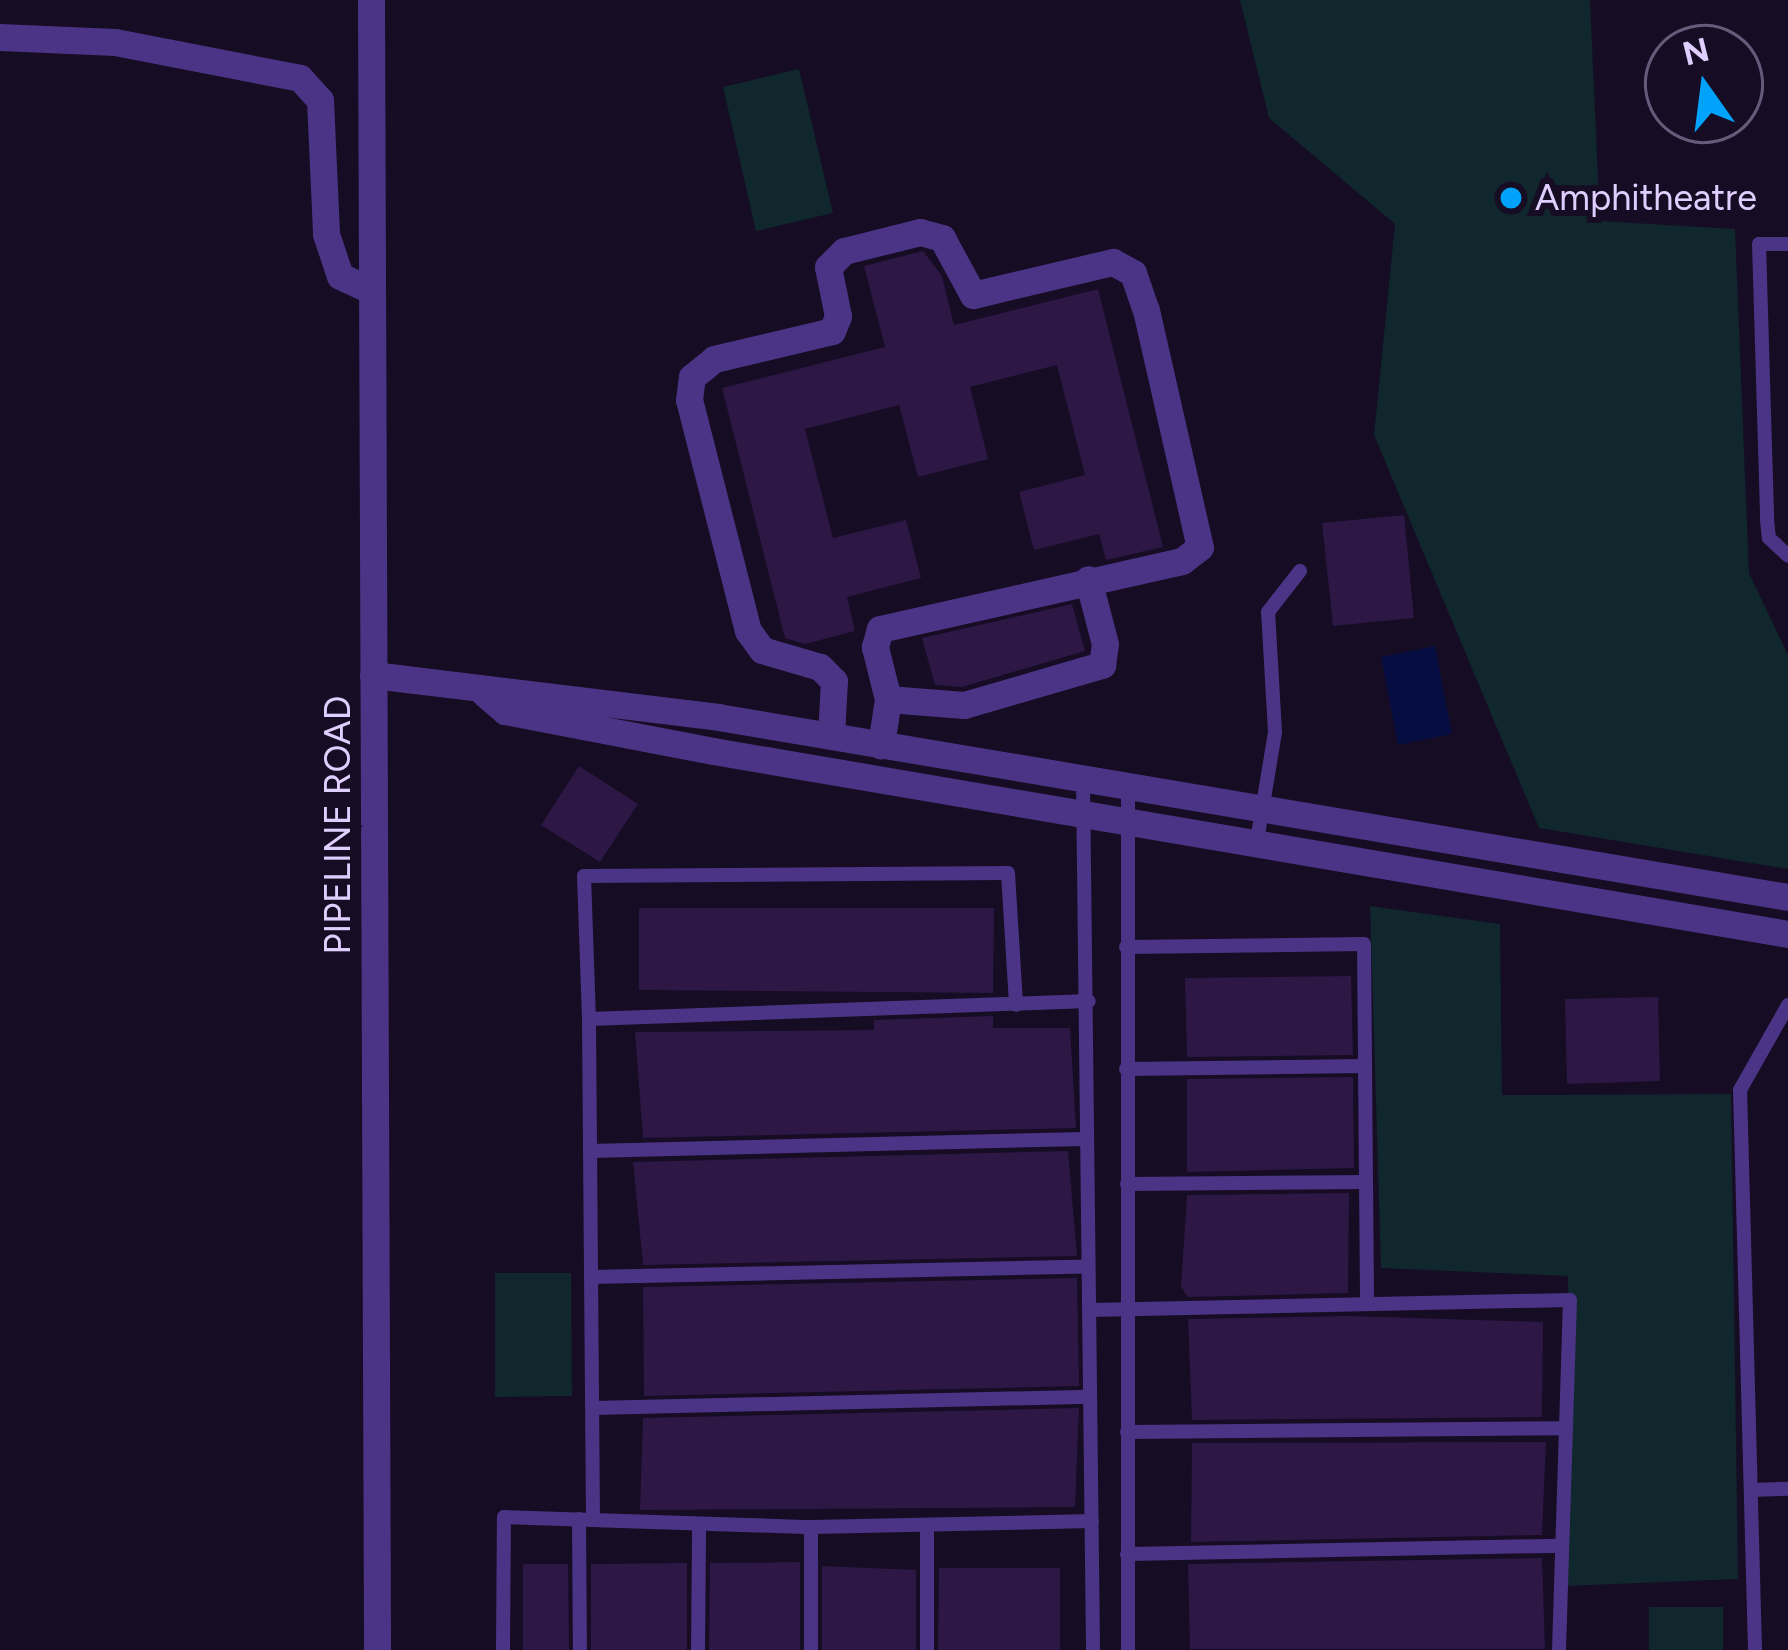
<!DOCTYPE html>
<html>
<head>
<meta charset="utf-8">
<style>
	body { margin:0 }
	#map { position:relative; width:1788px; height:1650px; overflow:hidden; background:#160c23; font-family:Figtree,sans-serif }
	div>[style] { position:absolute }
	.green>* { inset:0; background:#0f272d }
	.water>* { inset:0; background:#060d41 }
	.building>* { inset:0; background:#2c1745 }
	.lane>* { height:14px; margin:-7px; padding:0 7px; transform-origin:7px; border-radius:7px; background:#4b3485 }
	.street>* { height:27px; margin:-13.5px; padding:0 13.5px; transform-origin:13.5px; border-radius:13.5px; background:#4b3485 }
	.dots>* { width:33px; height:33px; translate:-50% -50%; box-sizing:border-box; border:6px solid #160c23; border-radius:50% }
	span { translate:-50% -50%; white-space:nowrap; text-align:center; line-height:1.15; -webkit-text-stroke:12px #160c23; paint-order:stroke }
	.poi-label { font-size:36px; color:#e0ceff }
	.left { translate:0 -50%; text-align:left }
	.street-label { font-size:36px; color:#e0ceff }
	.north { position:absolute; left:1644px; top:24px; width:120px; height:120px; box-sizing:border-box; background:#160c23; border:3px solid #675a7b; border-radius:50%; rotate:346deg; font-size:33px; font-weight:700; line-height:48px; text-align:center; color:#e0ceff }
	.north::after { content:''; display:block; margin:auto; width:42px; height:54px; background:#00a3f9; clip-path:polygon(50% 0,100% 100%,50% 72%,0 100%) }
</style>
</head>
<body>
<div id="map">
	<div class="green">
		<div style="clip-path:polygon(1240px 0,1590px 0,1600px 221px,1735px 229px,1749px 573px,1788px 655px,1788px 869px,1539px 828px,1374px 435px,1395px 224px,1269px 118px)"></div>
		<div style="clip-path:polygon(799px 69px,833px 213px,756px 231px,723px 87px)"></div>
		<div style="clip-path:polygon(1370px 906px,1500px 924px,1502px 1095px,1731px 1094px,1738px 1579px,1566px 1586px,1568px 1276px,1381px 1268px)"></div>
		<div style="clip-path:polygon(495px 1273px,571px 1273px,572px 1396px,495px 1397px)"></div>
		<div style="clip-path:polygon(1649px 1607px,1723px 1607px,1723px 1650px,1649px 1650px)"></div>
	</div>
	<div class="water">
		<div style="clip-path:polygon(1435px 646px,1452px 734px,1398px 745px,1381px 657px)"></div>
	</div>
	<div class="building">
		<div style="clip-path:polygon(923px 251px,942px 276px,954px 325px,1098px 289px,1163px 547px,1106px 560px,1099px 534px,1034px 550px,1019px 492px,1085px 475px,1057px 365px,970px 387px,988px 459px,918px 477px,899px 405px,805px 429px,833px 538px,906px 520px,921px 578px,847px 597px,855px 631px,805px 644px,785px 638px,722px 388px,885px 347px,864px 266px)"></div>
		<div style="clip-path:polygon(1404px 515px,1414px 618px,1333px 626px,1322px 523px)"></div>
		<div style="clip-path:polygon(1072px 604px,1085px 651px,962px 687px,935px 685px,922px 638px)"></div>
		<div style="clip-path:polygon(579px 766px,638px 804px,600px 862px,541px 825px)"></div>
		<div style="clip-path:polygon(639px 908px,994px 908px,993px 993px,639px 990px)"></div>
		<div style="clip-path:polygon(1351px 976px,1353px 1055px,1187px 1057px,1185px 978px)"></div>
		<div style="clip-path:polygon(1658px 997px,1660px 1081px,1567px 1084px,1565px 999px)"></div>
		<div style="clip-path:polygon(993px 1016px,993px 1028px,1070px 1028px,1076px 1128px,643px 1138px,635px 1032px,874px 1030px,874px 1020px)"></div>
		<div style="clip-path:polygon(1353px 1077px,1354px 1168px,1187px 1172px,1187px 1079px)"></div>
		<div style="clip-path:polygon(1068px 1151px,1077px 1256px,643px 1265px,633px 1162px)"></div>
		<div style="clip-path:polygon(1349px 1193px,1348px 1293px,1188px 1297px,1181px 1287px,1187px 1195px)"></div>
		<div style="clip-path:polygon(1077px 1278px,1079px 1386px,644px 1396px,643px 1287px)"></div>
		<div style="clip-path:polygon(1348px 1316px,1543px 1322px,1542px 1417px,1192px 1420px,1188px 1319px)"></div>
		<div style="clip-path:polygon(1079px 1408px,1075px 1507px,640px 1510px,643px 1418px)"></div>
		<div style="clip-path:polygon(1546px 1442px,1542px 1535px,1191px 1542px,1192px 1443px)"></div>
		<div style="clip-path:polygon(1542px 1558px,1545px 1649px,1190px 1649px,1188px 1564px)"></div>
		<div style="clip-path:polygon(800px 1562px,800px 1650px,709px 1650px,710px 1563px)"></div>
		<div style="clip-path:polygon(687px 1563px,687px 1650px,591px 1650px,591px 1564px)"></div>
		<div style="clip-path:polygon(523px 1564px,568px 1564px,569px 1650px,523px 1650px)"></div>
		<div style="clip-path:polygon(822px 1566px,916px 1570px,916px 1650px,822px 1650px)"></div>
		<div style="clip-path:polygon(939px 1568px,1060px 1568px,1060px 1650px,938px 1650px)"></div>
	</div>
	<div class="lane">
		<div style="left:1788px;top:244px;width:29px;rotate:180deg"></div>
		<div style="left:1759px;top:244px;width:276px;rotate:88.3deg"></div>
		<div style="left:1767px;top:520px;width:18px;rotate:84deg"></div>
		<div style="left:1769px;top:538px;width:26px;rotate:43deg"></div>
		<div style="left:1083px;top:780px;width:870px;rotate:89.34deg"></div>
		<div style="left:1128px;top:787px;width:863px;rotate:90deg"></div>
		<div style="left:1257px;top:841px;width:110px;rotate:-80.6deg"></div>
		<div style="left:1275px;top:732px;width:120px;rotate:-93.3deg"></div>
		<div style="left:1268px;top:612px;width:52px;rotate:-52deg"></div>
		<div style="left:1126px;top:947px;width:238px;rotate:-0.7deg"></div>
		<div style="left:1364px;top:944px;width:122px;rotate:89.5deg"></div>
		<div style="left:589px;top:1019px;width:143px;rotate:-92deg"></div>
		<div style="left:584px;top:876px;width:424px;rotate:-0.4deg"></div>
		<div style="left:1008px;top:873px;width:132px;rotate:86.5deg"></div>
		<div style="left:1126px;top:1069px;width:239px;rotate:-0.7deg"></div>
		<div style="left:1365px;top:1066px;width:232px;rotate:89.5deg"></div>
		<div style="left:590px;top:1151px;width:496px;rotate:-1.4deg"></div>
		<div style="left:1127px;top:1184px;width:239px;rotate:-0.5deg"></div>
		<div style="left:591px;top:1277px;width:497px;rotate:-1.2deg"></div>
		<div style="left:1089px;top:1310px;width:481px;rotate:-1.2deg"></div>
		<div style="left:1570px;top:1300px;width:350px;rotate:91.8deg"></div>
		<div style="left:593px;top:1408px;width:497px;rotate:-1.3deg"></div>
		<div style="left:1127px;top:1432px;width:437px;rotate:-0.5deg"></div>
		<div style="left:1751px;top:1490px;width:37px;rotate:-2deg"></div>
		<div style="left:579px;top:1519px;width:131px;rotate:89.6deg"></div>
		<div style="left:593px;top:1520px;width:501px;rotate:-90.46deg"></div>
		<div style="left:589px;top:1019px;width:500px;rotate:-2.06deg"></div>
		<div style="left:811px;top:1527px;width:123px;rotate:90deg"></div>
		<div style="left:1127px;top:1554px;width:434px;rotate:-1.1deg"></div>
		<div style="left:503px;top:1650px;width:133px;rotate:-89.6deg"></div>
		<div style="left:504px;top:1517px;width:307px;rotate:1.9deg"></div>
		<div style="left:811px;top:1527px;width:281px;rotate:-1.2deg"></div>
		<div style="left:698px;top:1650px;width:125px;rotate:-89.5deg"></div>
		<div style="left:927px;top:1650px;width:123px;rotate:-90deg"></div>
		<div style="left:1755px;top:1650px;width:560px;rotate:-91.53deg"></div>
		<div style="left:1740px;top:1090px;width:98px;rotate:-60.5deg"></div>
	</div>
	<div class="street">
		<div style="left:371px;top:0;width:1650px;rotate:89.79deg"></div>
		<div style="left:0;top:37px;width:115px;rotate:2.5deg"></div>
		<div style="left:115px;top:42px;width:188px;rotate:11deg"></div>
		<div style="left:300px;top:78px;width:30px;rotate:48deg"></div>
		<div style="left:320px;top:100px;width:134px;rotate:87.4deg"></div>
		<div style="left:326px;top:234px;width:44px;rotate:71.6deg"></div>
		<div style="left:340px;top:276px;width:31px;rotate:25deg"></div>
		<div style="left:373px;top:675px;width:348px;rotate:6.9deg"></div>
		<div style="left:718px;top:717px;width:1085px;rotate:9.55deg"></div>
		<div style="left:484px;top:693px;width:28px;rotate:41deg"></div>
		<div style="left:505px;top:711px;width:212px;rotate:10.9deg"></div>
		<div style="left:713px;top:751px;width:1090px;rotate:9.66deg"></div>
		<div style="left:888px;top:699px;width:76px;rotate:4.5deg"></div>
		<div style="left:964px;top:705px;width:144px;rotate:-16.2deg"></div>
		<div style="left:1102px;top:665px;width:21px;rotate:-82deg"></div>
		<div style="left:1105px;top:644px;width:67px;rotate:-104.7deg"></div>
		<div style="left:831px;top:736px;width:55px;rotate:-86.9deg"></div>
		<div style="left:834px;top:681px;width:20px;rotate:-135deg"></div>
		<div style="left:820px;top:667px;width:60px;rotate:-163.7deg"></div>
		<div style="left:762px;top:650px;width:24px;rotate:-126deg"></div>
		<div style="left:748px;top:631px;width:238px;rotate:-104.3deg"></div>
		<div style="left:689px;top:400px;width:23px;rotate:-83deg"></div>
		<div style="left:692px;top:377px;width:28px;rotate:-39deg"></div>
		<div style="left:714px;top:359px;width:121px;rotate:-13.3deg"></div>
		<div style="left:832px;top:331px;width:16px;rotate:-68deg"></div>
		<div style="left:838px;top:316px;width:50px;rotate:-101.5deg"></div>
		<div style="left:828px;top:267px;width:23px;rotate:-45deg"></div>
		<div style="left:844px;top:251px;width:78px;rotate:-14deg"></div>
		<div style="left:920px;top:232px;width:23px;rotate:15deg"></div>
		<div style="left:942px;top:238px;width:65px;rotate:61.5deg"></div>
		<div style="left:973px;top:295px;width:144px;rotate:-13.3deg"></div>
		<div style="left:1113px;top:262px;width:23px;rotate:29deg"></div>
		<div style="left:1133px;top:273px;width:39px;rotate:71deg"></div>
		<div style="left:1146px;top:310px;width:243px;rotate:77.2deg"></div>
		<div style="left:1200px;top:547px;width:23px;rotate:142deg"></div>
		<div style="left:1182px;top:561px;width:310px;rotate:167.3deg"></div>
		<div style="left:880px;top:629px;width:19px;rotate:106deg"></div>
		<div style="left:875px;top:647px;width:54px;rotate:76deg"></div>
		<div style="left:888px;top:699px;width:47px;rotate:98.7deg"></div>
	</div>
	<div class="dots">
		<div style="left:1511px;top:198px;background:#00a3f9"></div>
	</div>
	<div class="poi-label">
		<span class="left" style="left:1535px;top:198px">Amphitheatre</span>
	</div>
	<div class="street-label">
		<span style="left:338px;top:825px;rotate:-90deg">PIPELINE ROAD</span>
	</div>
	<div class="north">N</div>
</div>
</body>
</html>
